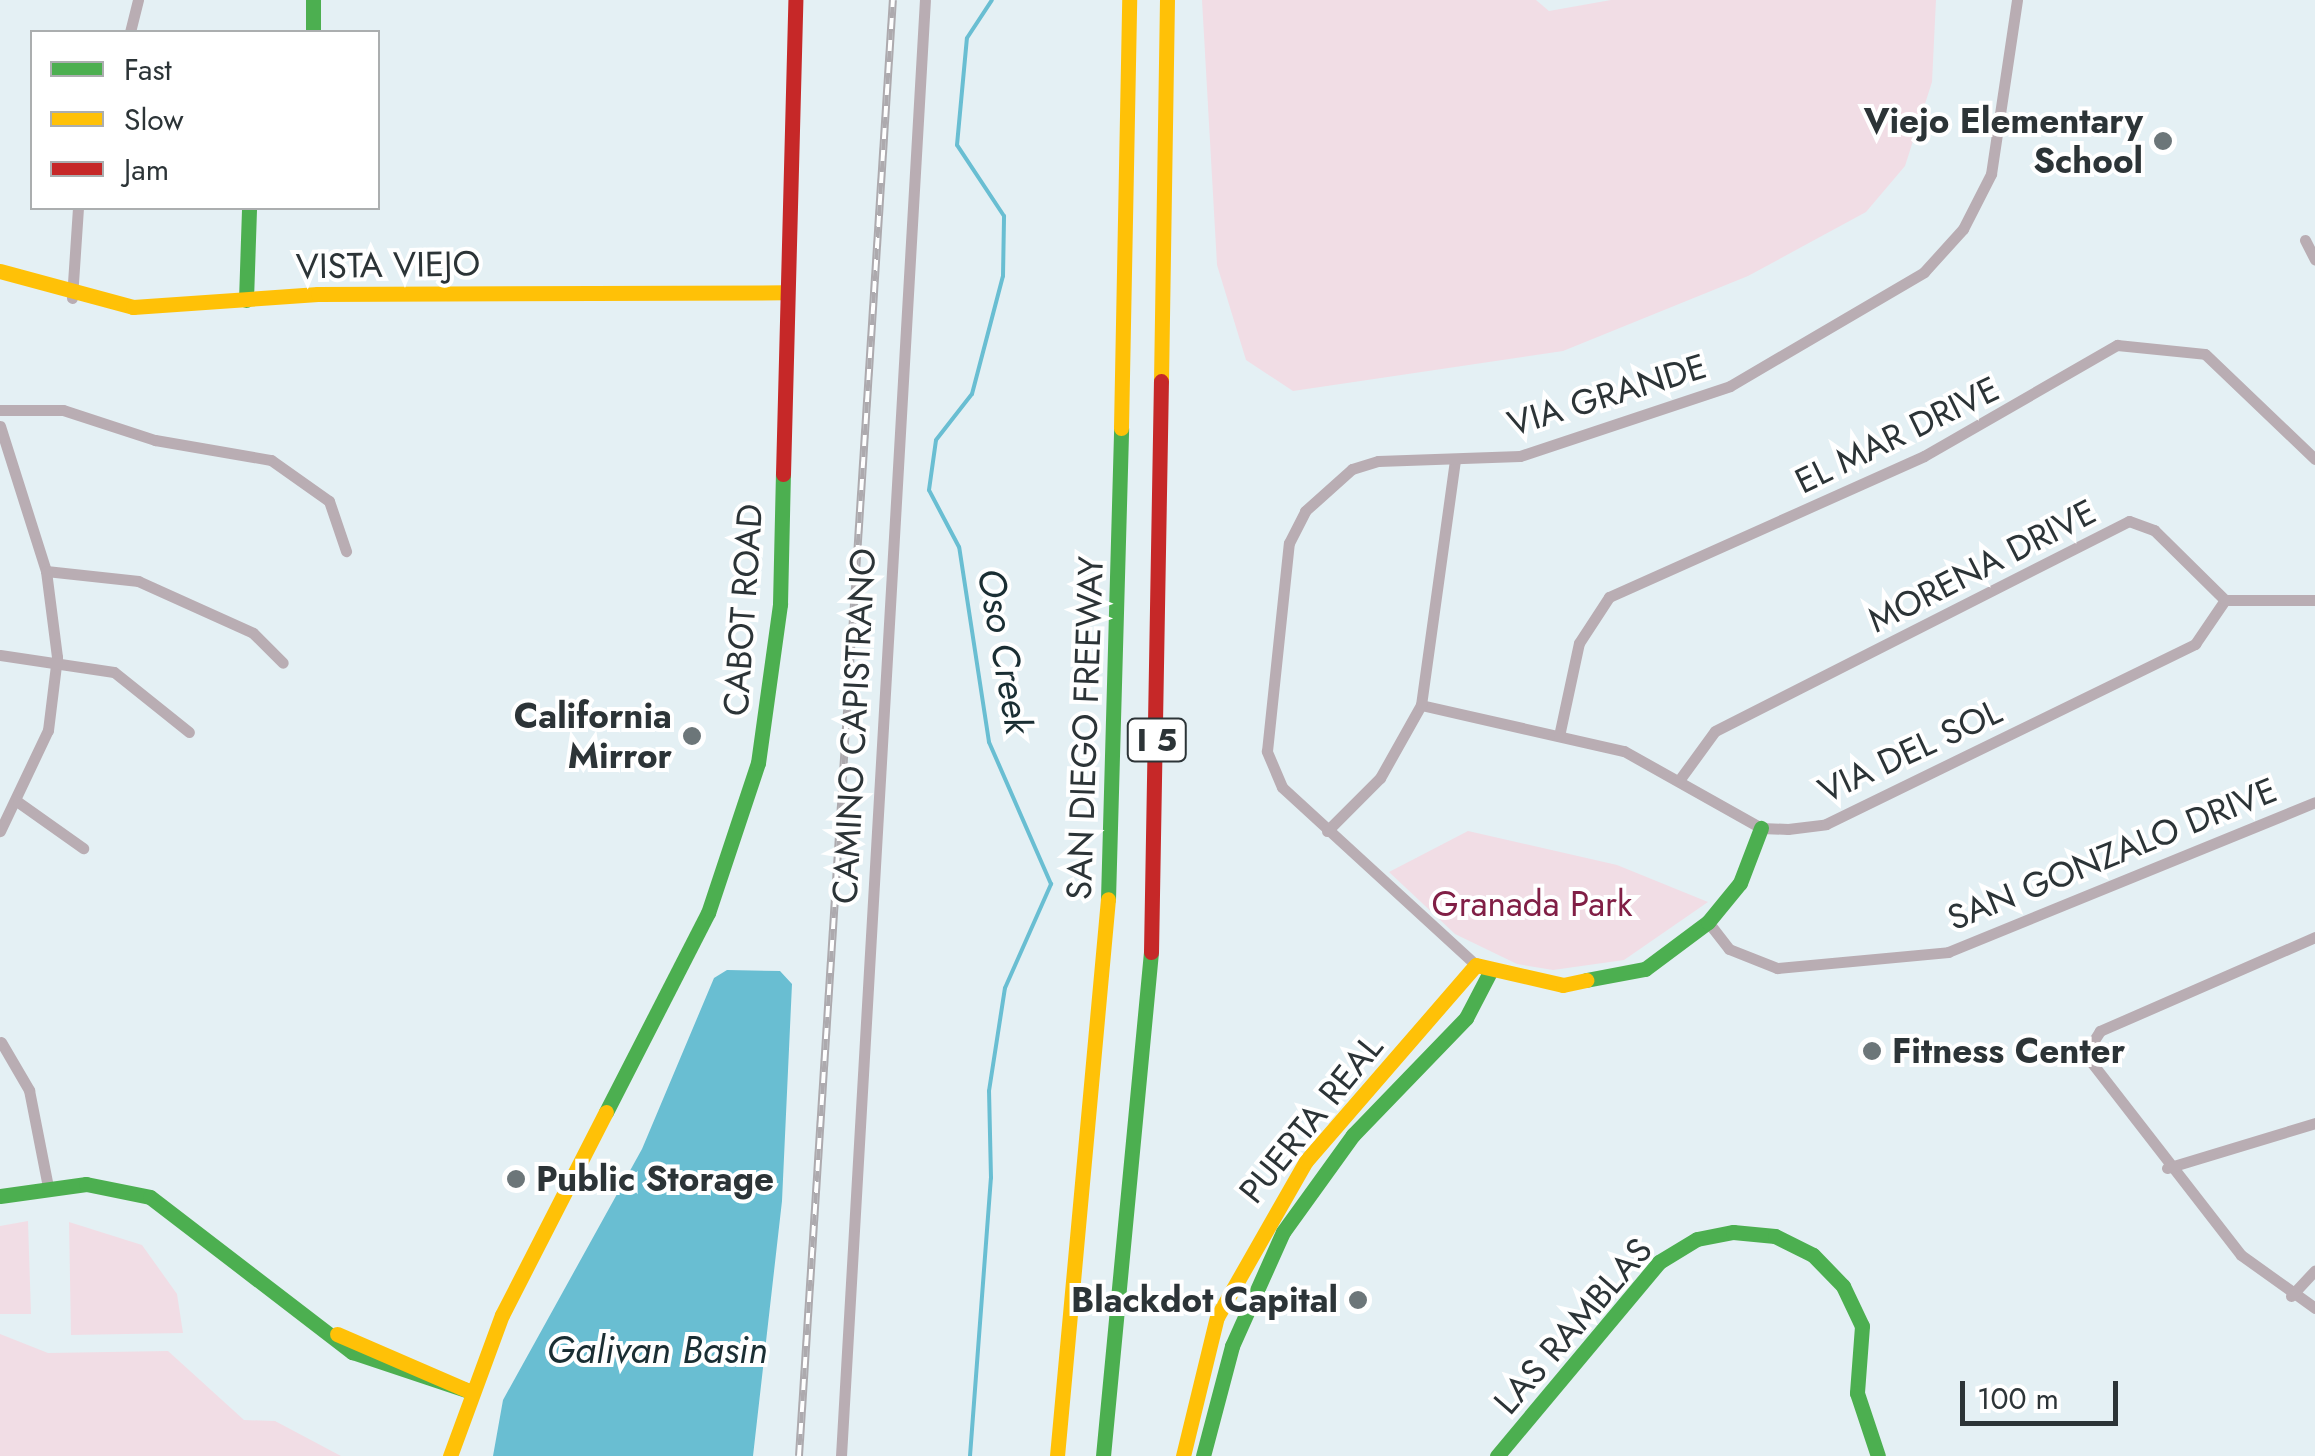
<!DOCTYPE html>
<html>
<head>
<meta charset="utf-8">
<style>
	body { margin:0 }
	#map { position:relative; width:2315px; height:1456px; overflow:hidden; background:#e4f0f4; font-family:Jost,sans-serif }
	div>[style] { position:absolute }
	.green>* { inset:0; background:#f1dde5 }
	.water>* { inset:0; background:#69bed2 }
	.stream>* { height:4px; margin:-2px; padding:0 2px; transform-origin:2px; border-radius:2px; background:#69bed2 }
	.street>* { height:11px; margin:-5.5px; padding:0 5.5px; transform-origin:5.5px; border-radius:5.5px; background:#b9adb3 }
	.fast>* { height:15px; margin:-7.5px; padding:0 7.5px; transform-origin:7.5px; border-radius:7.5px; background:#4caf50 }
	.slow>* { height:15px; margin:-7.5px; padding:0 7.5px; transform-origin:7.5px; border-radius:7.5px; background:#ffc107 }
	.jam>* { height:15px; margin:-7.5px; padding:0 7.5px; transform-origin:7.5px; border-radius:7.5px; background:#c62828 }
	.rail>* { height:8px; margin-top:-4px; transform-origin:0; background:repeating-linear-gradient(90deg,#fff 0 11px,#adaaae 0 22px); box-sizing:border-box; border-block:2px solid #adaaae }
	.dots>* { width:28px; height:28px; translate:-50% -50%; box-sizing:border-box; border:5px solid #fff; border-radius:50% }
	span { translate:-50% -50%; white-space:nowrap; text-align:center; line-height:1.15; -webkit-text-stroke:8px #fff; paint-order:stroke }
	.shield-label span { padding:2px 8px; background:#fff; border:2px solid; border-radius:8px; -webkit-text-stroke-width:0 }
	.shield-label { font-size:32px; color:#2c3437; font-weight:700 }
	.poi-label { font-size:35px; color:#2c3437; font-weight:700 }
	.right { translate:-100% -50%; text-align:right }
	.left { translate:0 -50%; text-align:left }
	.street-label { font-size:35px; color:#2c3437 }
	.park-label { font-size:35px; color:#811f46 }
	.water-label { font-size:38px; color:#1a2e33; font-style:italic }
	.legend { position:absolute; left:30px; top:30px; width:350px; height:180px; box-sizing:border-box; background:#fff; border:2px solid #abaeaf; margin:0; padding:12px 18px; list-style:none; font-size:30px; color:#2c3437 }
	.legend li { display:flex; align-items:center; gap:20px; height:50px }
	.legend b { width:50px; border:2px solid #abaeaf }
	.scale { position:absolute; left:1960px; top:1381px; width:158px; height:45px; box-sizing:border-box; border:5px solid #2c3437; border-top:0; padding-left:12px; font-size:30px; line-height:35px; white-space:nowrap; color:#2c3437; -webkit-text-stroke:8px #fff; paint-order:stroke }
</style>
</head>
<body>
<div id="map">
	<div class="green">
		<div style="clip-path:polygon(1202px 0,1536px 0,1549px 11px,1611px 0,1936px 0,1932px 82px,1905px 166px,1866px 212px,1748px 276px,1563px 351px,1293px 391px,1246px 360px,1217px 265px)"></div>
		<div style="clip-path:polygon(1468px 831px,1617px 865px,1708px 902px,1624px 960px,1553px 970px,1517px 964px,1455px 934px,1389px 872px)"></div>
		<div style="clip-path:polygon(28px 1221px,31px 1314px,0 1314px,0 1226px)"></div>
		<div style="clip-path:polygon(69px 1222px,142px 1245px,177px 1294px,183px 1333px,71px 1335px)"></div>
		<div style="clip-path:polygon(0 1334px,48px 1353px,168px 1351px,244px 1420px,275px 1421px,341px 1456px,0 1456px)"></div>
	</div>
	<div class="water">
		<div style="clip-path:polygon(727px 970px,780px 971px,792px 984px,782px 1201px,753px 1456px,493px 1456px,503px 1400px,642px 1149px,714px 978px)"></div>
	</div>
	<div class="stream">
		<div style="left:970px;top:1456px;width:279px;rotate:-85.7deg"></div>
		<div style="left:991px;top:1178px;width:87px;rotate:-91.3deg"></div>
		<div style="left:989px;top:1091px;width:104px;rotate:-81.2deg"></div>
		<div style="left:1005px;top:988px;width:114px;rotate:-66.1deg"></div>
		<div style="left:1051px;top:884px;width:155px;rotate:-113.6deg"></div>
		<div style="left:989px;top:742px;width:197px;rotate:-98.7deg"></div>
		<div style="left:959px;top:547px;width:64px;rotate:-117.8deg"></div>
		<div style="left:929px;top:490px;width:50px;rotate:-82deg"></div>
		<div style="left:936px;top:440px;width:58px;rotate:-52deg"></div>
		<div style="left:972px;top:394px;width:122px;rotate:-75.3deg"></div>
		<div style="left:1003px;top:276px;width:60px;rotate:-89deg"></div>
		<div style="left:1004px;top:216px;width:85px;rotate:-123.5deg"></div>
		<div style="left:957px;top:145px;width:107px;rotate:-84.7deg"></div>
		<div style="left:967px;top:38px;width:45px;rotate:-56.7deg"></div>
	</div>
	<div class="street">
		<div style="left:130px;top:32px;width:33px;rotate:-76deg"></div>
		<div style="left:2305px;top:240px;width:22px;rotate:63deg"></div>
		<div style="left:72px;top:298px;width:90px;rotate:-86.2deg"></div>
		<div style="left:0;top:410px;width:63px"></div>
		<div style="left:63px;top:410px;width:97px;rotate:18.1deg"></div>
		<div style="left:155px;top:440px;width:118px;rotate:9.8deg"></div>
		<div style="left:271px;top:460px;width:71px;rotate:35.3deg"></div>
		<div style="left:329px;top:501px;width:53px;rotate:71.2deg"></div>
		<div style="left:0;top:426px;width:152px;rotate:72.4deg"></div>
		<div style="left:46px;top:571px;width:87px;rotate:82.7deg"></div>
		<div style="left:57px;top:657px;width:74px;rotate:97deg"></div>
		<div style="left:48px;top:730px;width:112px;rotate:115.4deg"></div>
		<div style="left:46px;top:571px;width:93px;rotate:6.2deg"></div>
		<div style="left:138px;top:581px;width:126px;rotate:24.3deg"></div>
		<div style="left:253px;top:633px;width:42px;rotate:45deg"></div>
		<div style="left:0;top:655px;width:115px;rotate:8.5deg"></div>
		<div style="left:114px;top:672px;width:96px;rotate:38.7deg"></div>
		<div style="left:1421px;top:705px;width:208px;rotate:12.8deg"></div>
		<div style="left:1624px;top:751px;width:157px;rotate:29.3deg"></div>
		<div style="left:1761px;top:828px;width:27px;rotate:2deg"></div>
		<div style="left:1788px;top:829px;width:38px;rotate:-7deg"></div>
		<div style="left:1826px;top:824px;width:411px;rotate:-26deg"></div>
		<div style="left:2195px;top:644px;width:53px;rotate:-55.7deg"></div>
		<div style="left:1559px;top:736px;width:95px;rotate:-77.9deg"></div>
		<div style="left:1579px;top:643px;width:55px;rotate:-56.9deg"></div>
		<div style="left:1609px;top:597px;width:345px;rotate:-24.1deg"></div>
		<div style="left:1924px;top:456px;width:223px;rotate:-29.9deg"></div>
		<div style="left:2117px;top:345px;width:88px;rotate:5.8deg"></div>
		<div style="left:2205px;top:354px;width:152px;rotate:43.7deg"></div>
		<div style="left:1680px;top:779px;width:59px;rotate:-53.9deg"></div>
		<div style="left:1715px;top:731px;width:464px;rotate:-26.9deg"></div>
		<div style="left:2129px;top:521px;width:27px;rotate:20deg"></div>
		<div style="left:2154px;top:530px;width:100px;rotate:44.6deg"></div>
		<div style="left:2225px;top:600px;width:90px"></div>
		<div style="left:18px;top:802px;width:80px;rotate:35.3deg"></div>
		<div style="left:1327px;top:831px;width:75px;rotate:-45deg"></div>
		<div style="left:1380px;top:778px;width:84px;rotate:-60.7deg"></div>
		<div style="left:1421px;top:705px;width:246px;rotate:-82.1deg"></div>
		<div style="left:1708px;top:922px;width:34px;rotate:52deg"></div>
		<div style="left:1729px;top:949px;width:52px;rotate:21.6deg"></div>
		<div style="left:1777px;top:968px;width:172px;rotate:-5.3deg"></div>
		<div style="left:1948px;top:952px;width:396px;rotate:-22.2deg"></div>
		<div style="left:2315px;top:937px;width:235px;rotate:156.4deg"></div>
		<div style="left:2100px;top:1031px;width:27px;rotate:123deg"></div>
		<div style="left:2085px;top:1054px;width:254px;rotate:52.2deg"></div>
		<div style="left:2241px;top:1255px;width:91px;rotate:35.6deg"></div>
		<div style="left:1476px;top:965px;width:263px;rotate:-137.5deg"></div>
		<div style="left:1282px;top:787px;width:39px;rotate:-113deg"></div>
		<div style="left:1267px;top:751px;width:209px;rotate:-84deg"></div>
		<div style="left:1289px;top:543px;width:36px;rotate:-63deg"></div>
		<div style="left:1305px;top:511px;width:63px;rotate:-41.8deg"></div>
		<div style="left:1352px;top:469px;width:27px;rotate:-17deg"></div>
		<div style="left:1378px;top:461px;width:142px;rotate:-2deg"></div>
		<div style="left:1520px;top:456px;width:221px;rotate:-18.4deg"></div>
		<div style="left:1730px;top:386px;width:225px;rotate:-30.4deg"></div>
		<div style="left:1924px;top:272px;width:58px;rotate:-47.8deg"></div>
		<div style="left:1963px;top:229px;width:62px;rotate:-63deg"></div>
		<div style="left:1991px;top:174px;width:176px;rotate:-81.5deg"></div>
		<div style="left:1px;top:1042px;width:56px;rotate:59.7deg"></div>
		<div style="left:29px;top:1090px;width:99px;rotate:78.9deg"></div>
		<div style="left:2167px;top:1168px;width:155px;rotate:-16.9deg"></div>
		<div style="left:2291px;top:1296px;width:35px;rotate:-47deg"></div>
		<div style="left:841px;top:1456px;width:1458px;rotate:-86.7deg"></div>
	</div>
	<div class="fast">
		<div style="left:313px;top:0;width:32px;rotate:90deg"></div>
		<div style="left:246px;top:300px;width:92px;rotate:-88.1deg"></div>
		<div style="left:1108px;top:899px;width:471px;rotate:-88.4deg"></div>
		<div style="left:1586px;top:980px;width:60px;rotate:-10.6deg"></div>
		<div style="left:1645px;top:969px;width:79px;rotate:-36.7deg"></div>
		<div style="left:1708px;top:922px;width:50px;rotate:-50.6deg"></div>
		<div style="left:1740px;top:883px;width:59px;rotate:-69.1deg"></div>
		<div style="left:606px;top:1112px;width:224px;rotate:-62.9deg"></div>
		<div style="left:708px;top:913px;width:158px;rotate:-71.6deg"></div>
		<div style="left:758px;top:763px;width:161px;rotate:-82.1deg"></div>
		<div style="left:780px;top:604px;width:130px;rotate:-88.7deg"></div>
		<div style="left:0;top:1196px;width:87px;rotate:-7.9deg"></div>
		<div style="left:86px;top:1184px;width:65px;rotate:11.5deg"></div>
		<div style="left:150px;top:1197px;width:255px;rotate:37.5deg"></div>
		<div style="left:352px;top:1352px;width:123px;rotate:18.4deg"></div>
		<div style="left:1103px;top:1456px;width:506px;rotate:-84.56deg"></div>
		<div style="left:1203px;top:1456px;width:114px;rotate:-75.2deg"></div>
		<div style="left:1232px;top:1346px;width:125px;rotate:-65.9deg"></div>
		<div style="left:1283px;top:1232px;width:120px;rotate:-54.2deg"></div>
		<div style="left:1353px;top:1135px;width:163px;rotate:-46deg"></div>
		<div style="left:1466px;top:1018px;width:54px;rotate:-62.5deg"></div>
		<div style="left:1497px;top:1456px;width:253px;rotate:-50.1deg"></div>
		<div style="left:1659px;top:1262px;width:44px;rotate:-31.2deg"></div>
		<div style="left:1697px;top:1239px;width:37px;rotate:-11deg"></div>
		<div style="left:1733px;top:1232px;width:42px;rotate:5.4deg"></div>
		<div style="left:1775px;top:1236px;width:42px;rotate:26.6deg"></div>
		<div style="left:1813px;top:1255px;width:43px;rotate:45.9deg"></div>
		<div style="left:1843px;top:1286px;width:44px;rotate:64.6deg"></div>
		<div style="left:1862px;top:1326px;width:67px;rotate:94.3deg"></div>
		<div style="left:1857px;top:1393px;width:66px;rotate:71.6deg"></div>
	</div>
	<div class="slow">
		<div style="left:0;top:271px;width:138px;rotate:15.1deg"></div>
		<div style="left:133px;top:307px;width:185px;rotate:-4deg"></div>
		<div style="left:318px;top:294px;width:466px;rotate:-0.2deg"></div>
		<div style="left:1161px;top:381px;width:381px;rotate:-89.1deg"></div>
		<div style="left:1121px;top:428px;width:428px;rotate:-88.9deg"></div>
		<div style="left:337px;top:1334px;width:144px;rotate:23.4deg"></div>
		<div style="left:450px;top:1456px;width:150px;rotate:-69.8deg"></div>
		<div style="left:502px;top:1315px;width:228px;rotate:-62.9deg"></div>
		<div style="left:1057px;top:1456px;width:559px;rotate:-84.77deg"></div>
		<div style="left:1183px;top:1456px;width:143px;rotate:-76.3deg"></div>
		<div style="left:1217px;top:1317px;width:180px;rotate:-60.3deg"></div>
		<div style="left:1306px;top:1161px;width:259px;rotate:-49.1deg"></div>
		<div style="left:1476px;top:965px;width:89px;rotate:12.9deg"></div>
		<div style="left:1563px;top:985px;width:24px;rotate:-12deg"></div>
	</div>
	<div class="jam">
		<div style="left:783px;top:474px;width:474px;rotate:-88.5deg"></div>
		<div style="left:1151px;top:952px;width:571px;rotate:-89deg"></div>
	</div>
	<div class="rail">
		<div style="left:799px;top:1456px;width:1459px;rotate:-86.31deg"></div>
	</div>
	<div class="dots">
		<div style="left:2163px;top:141px;background:#6c7679"></div>
		<div style="left:692px;top:736px;background:#6c7679"></div>
		<div style="left:1872px;top:1051px;background:#6c7679"></div>
		<div style="left:516px;top:1179px;background:#6c7679"></div>
		<div style="left:1358px;top:1300px;background:#6c7679"></div>
	</div>
	<div class="shield-label">
		<span style="left:1157px;top:740px">I 5</span>
	</div>
	<div class="poi-label">
		<span class="right" style="left:2143px;top:141px">Viejo Elementary<br>School</span>
		<span class="right" style="left:672px;top:736px">California<br>Mirror</span>
		<span class="left" style="left:1892px;top:1051px">Fitness Center</span>
		<span class="left" style="left:536px;top:1179px">Public Storage</span>
		<span class="right" style="left:1338px;top:1300px">Blackdot Capital</span>
	</div>
	<div class="street-label">
		<span style="left:388px;top:265px;rotate:-1deg">VISTA VIEJO</span>
		<span style="left:1607px;top:395px;rotate:-17deg">VIA GRANDE</span>
		<span style="left:1897px;top:435px;rotate:-26deg">EL MAR DRIVE</span>
		<span style="left:1982px;top:566px;rotate:-27deg">MORENA DRIVE</span>
		<span style="left:743px;top:610px;rotate:-86deg">CABOT ROAD</span>
		<span style="left:854px;top:726px;rotate:-87deg">CAMINO CAPISTRANO</span>
		<span style="left:1085px;top:728px;rotate:-88deg">SAN DIEGO FREEWAY</span>
		<span style="left:1910px;top:751px;rotate:-25deg">VIA DEL SOL</span>
		<span style="left:2112px;top:854px;rotate:-22deg">SAN GONZALO DRIVE</span>
		<span style="left:1311px;top:1119px;rotate:-51deg">PUERTA REAL</span>
		<span style="left:1573px;top:1326px;rotate:-49deg">LAS RAMBLAS</span>
	</div>
	<div class="park-label">
		<span style="left:1532px;top:904px">Granada Park</span>
	</div>
	<div class="water-label">
		<span style="left:1005px;top:651px;rotate:80deg">Oso Creek</span>
		<span style="left:657px;top:1350px">Galivan Basin</span>
	</div>
	<ul class="legend">
	<li><b style="height:12px;background:#4caf50"></b>Fast</li>
	<li><b style="height:12px;background:#ffc107"></b>Slow</li>
	<li><b style="height:12px;background:#c62828"></b>Jam</li>
	</ul>
	<div class="scale">100 m</div>
</div>
</body>
</html>
